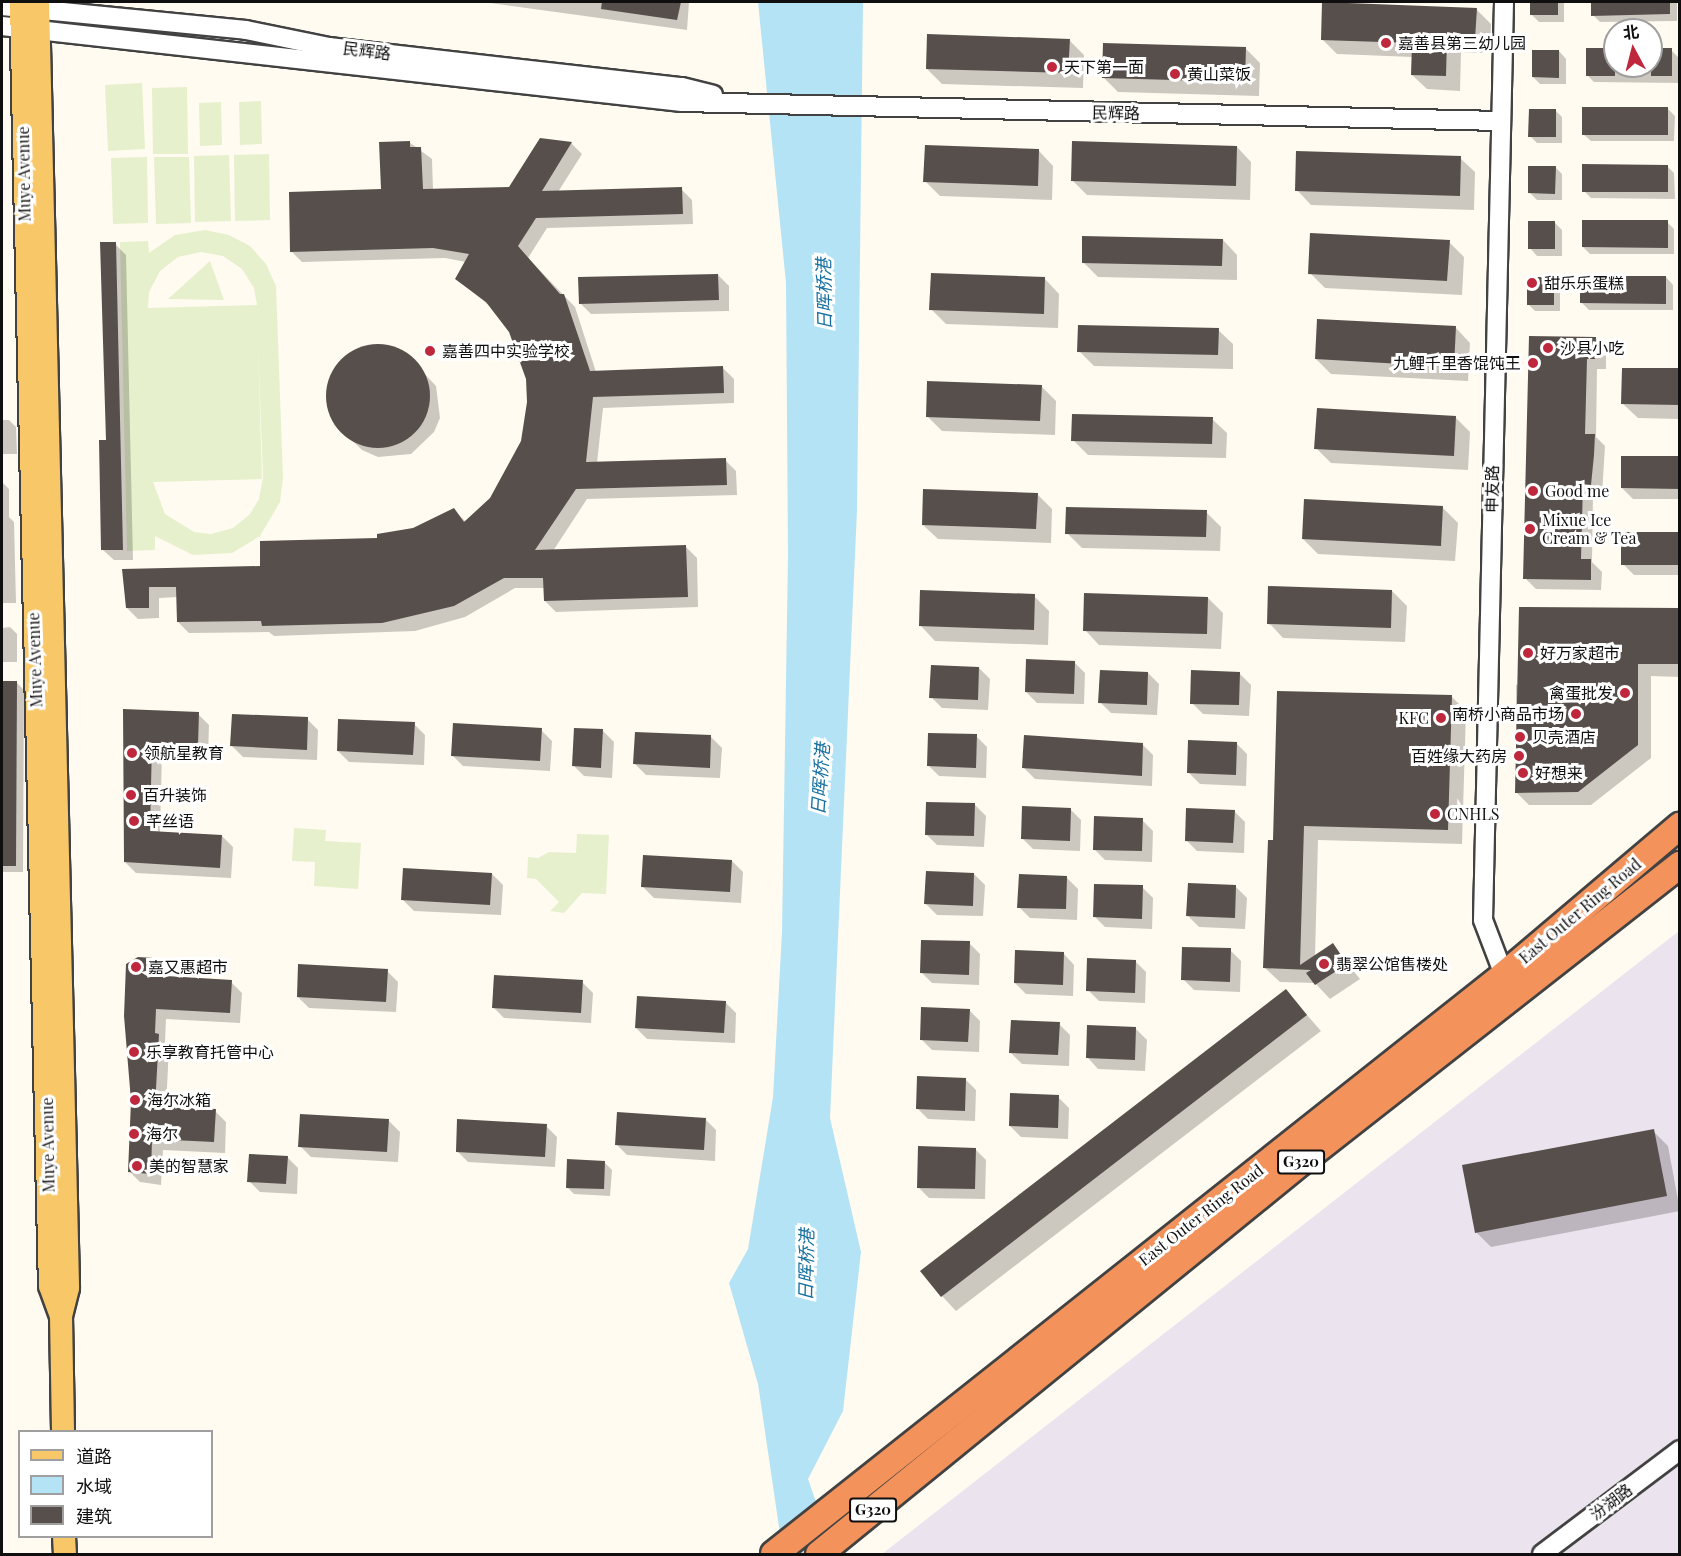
<!DOCTYPE html>
<html>
<head>
<meta charset="utf-8">
<style>
	body { margin:0 }
	#map { position:relative; width:1681px; height:1556px; overflow:hidden; background:#fffbf0; font-family:"Playfair Display","Noto Sans SC",serif }
	div>[style] { position:absolute }
	.industrial>* { inset:0; background:#ebe3ed }
	.pitch>* { inset:0; background:#e7f0cc }
	.water>* { inset:0; background:#b5e3f6 }
	.shadow>* { inset:0; background:#0003 }
	.building>* { inset:0; background:#574f4b }
	.round { border-radius:50% }
	.roads { filter:drop-shadow(2px 0 #424242) drop-shadow(-2px 0 #424242) drop-shadow(0 2px #424242) drop-shadow(0 -2px #424242) }
	.minor>* { height:18px; margin:-9px; padding:0 9px; transform-origin:9px; border-radius:9px; background:#fff }
	.major>* { height:22px; margin:-11px; padding:0 11px; transform-origin:11px; border-radius:11px; background:#f7c768 }
	.highway>* { height:26px; margin:-13px; padding:0 13px; transform-origin:13px; border-radius:13px; background:#f3925a }
	.dots>* { width:16px; height:16px; translate:-50% -50%; box-sizing:border-box; border:3px solid #fff; border-radius:50% }
	span { translate:-50% -50%; white-space:nowrap; text-align:center; line-height:1.15; -webkit-text-stroke:6px #fff; paint-order:stroke }
	.shield-label span { padding:2px 4px; background:#fff; border:2px solid; border-radius:4px; -webkit-text-stroke-width:0 }
	.shield-label { font-size:15px; color:#0f0f0f; font-weight:700 }
	.poi-label { font-size:16px; color:#0f0f0f }
	.left { translate:0 -50%; text-align:left }
	.right { translate:-100% -50%; text-align:right }
	.street-label { font-size:16px; color:#0f0f0f }
	.water-label { font-size:18px; color:#1871a0; font-style:italic }
	.frame { position:absolute; inset:0; border:3px solid #0f0f0f; pointer-events:none }
	.legend { position:absolute; left:18px; top:1430px; width:195px; height:108px; box-sizing:border-box; background:#fff; border:2px solid #9f9f9f; margin:0; padding:8px 10px; list-style:none; font-size:18px; color:#0f0f0f }
	.legend li { display:flex; align-items:center; gap:12px; height:30px }
	.legend b { width:30px; border:2px solid #9f9f9f }
	.north { position:absolute; left:1603px; top:18px; width:60px; height:60px; box-sizing:border-box; background:#fff; border:2px solid #9f9f9f; border-radius:50%; rotate:353deg; font-size:16px; font-weight:700; line-height:24px; text-align:center; color:#0f0f0f }
	.north::after { content:''; display:block; margin:auto; width:21px; height:27px; background:#be273c; clip-path:polygon(50% 0,100% 100%,50% 72%,0 100%) }
</style>
</head>
<body>
<div id="map">
	<div class="industrial">
		<div style="clip-path:polygon(1679px 931px,1679px 1554px,882px 1554px)"></div>
	</div>
	<div class="pitch">
		<div style="clip-path:polygon(142px 83px,145px 149px,108px 151px,105px 85px)"></div>
		<div style="clip-path:polygon(187px 87px,188px 154px,153px 154px,152px 88px)"></div>
		<div style="clip-path:polygon(261px 101px,262px 144px,240px 145px,239px 102px)"></div>
		<div style="clip-path:polygon(221px 102px,222px 145px,200px 146px,199px 103px)"></div>
		<div style="clip-path:polygon(269px 154px,270px 220px,235px 221px,234px 155px)"></div>
		<div style="clip-path:polygon(229px 155px,231px 221px,195px 222px,194px 156px)"></div>
		<div style="clip-path:polygon(147px 157px,148px 223px,113px 224px,111px 158px)"></div>
		<div style="clip-path:polygon(154px 157px,189px 157px,191px 223px,156px 224px)"></div>
		<div style="clip-path:polygon(evenodd,205px 230px,229px 235px,250px 246px,266px 264px,276px 286px,283px 478px,280px 502px,260px 536px,232px 553px,193px 555px,155px 536px,155px 550px,127px 551px,120px 242px,148px 241px,149px 253px,175px 235px,205px 230px,201px 252px,223px 256px,242px 269px,254px 288px,257px 305px,148px 308px,149px 292px,160px 271px,178px 257px,201px 252px,205px 230px,258px 344px,263px 477px,259px 499px,250px 514px,233px 528px,211px 534px,194px 532px,165px 514px,153px 482px,262px 479px,258px 344px)"></div>
		<div style="clip-path:polygon(210px 261px,224px 300px,168px 299px)"></div>
		<div style="clip-path:polygon(294px 828px,326px 830px,325px 841px,361px 843px,358px 889px,314px 886px,315px 862px,292px 861px)"></div>
		<div style="clip-path:polygon(577px 834px,609px 835px,606px 894px,582px 893px,564px 913px,550px 911px,559px 902px,536px 879px,527px 878px,528px 857px,538px 858px,549px 852px,576px 853px)"></div>
	</div>
	<div class="water">
		<div style="clip-path:polygon(758px 2px,863px 2px,857px 510px,830px 1118px,861px 1252px,843px 1411px,808px 1479px,834px 1554px,783px 1554px,758px 1384px,729px 1283px,748px 1249px,773px 1097px,782px 932px,788px 556px,786px 283px)"></div>
	</div>
	<div class="shadow">
		<div style="clip-path:polygon(483px 2px,689px 2px,687px 30px)"></div>
		<div style="clip-path:polygon(1532px 2px,1564px 2px,1564px 22px,1539px 22px,1532px 15px)"></div>
		<div style="clip-path:polygon(1593px 2px,1677px 2px,1677px 21px,1600px 22px,1593px 15px)"></div>
		<div style="clip-path:polygon(1476px 9px,1491px 24px,1490px 53px,1461px 52px,1460px 91px,1427px 89px,1412px 75px,1413px 57px,1337px 54px,1322px 39px)"></div>
		<div style="clip-path:polygon(1069px 40px,1084px 55px,1083px 88px,942px 84px,927px 69px)"></div>
		<div style="clip-path:polygon(1245px 48px,1260px 63px,1259px 96px,1118px 92px,1103px 77px)"></div>
		<div style="clip-path:polygon(1615px 50px,1615px 66px,1651px 66px,1651px 50px,1671px 50px,1678px 57px,1678px 83px,1594px 82px,1587px 75px)"></div>
		<div style="clip-path:polygon(1559px 51px,1566px 59px,1566px 84px,1540px 84px,1533px 77px)"></div>
		<div style="clip-path:polygon(1668px 109px,1675px 116px,1674px 141px,1591px 141px,1583px 134px)"></div>
		<div style="clip-path:polygon(1555px 110px,1562px 117px,1562px 143px,1537px 143px,1530px 136px)"></div>
		<div style="clip-path:polygon(540px 139px,571px 143px,582px 154px,558px 192px,681px 189px,692px 200px,693px 224px,547px 228px,528px 258px,575px 307px,596px 372px,723px 368px,734px 379px,734px 403px,603px 408px,597px 463px,725px 460px,736px 471px,737px 495px,587px 499px,553px 551px,686px 547px,697px 558px,698px 607px,556px 612px,545px 601px,545px 588px,515px 588px,465px 617px,415px 631px,274px 636px,269px 632px,189px 633px,178px 622px,178px 597px,159px 598px,159px 618px,138px 619px,127px 608px,124px 570px,262px 568px,414px 530px,454px 510px,466px 522px,491px 499px,523px 442px,529px 402px,528px 379px,511px 331px,492px 308px,457px 279px,466px 262px,445px 258px,302px 262px,291px 251px,383px 191px,409px 142px,432px 159px,433px 190px,510px 189px)"></div>
		<div style="clip-path:polygon(1237px 147px,1251px 162px,1250px 200px,1087px 195px,1073px 181px)"></div>
		<div style="clip-path:polygon(1039px 151px,1053px 166px,1052px 200px,940px 196px,925px 181px)"></div>
		<div style="clip-path:polygon(1460px 158px,1475px 172px,1474px 210px,1311px 205px,1297px 190px)"></div>
		<div style="clip-path:polygon(1667px 166px,1674px 173px,1675px 199px,1591px 198px,1584px 191px)"></div>
		<div style="clip-path:polygon(1555px 167px,1562px 174px,1562px 200px,1537px 200px,1530px 193px)"></div>
		<div style="clip-path:polygon(1667px 222px,1674px 229px,1674px 254px,1590px 254px,1583px 247px)"></div>
		<div style="clip-path:polygon(1555px 223px,1562px 230px,1562px 256px,1537px 256px,1530px 248px)"></div>
		<div style="clip-path:polygon(1223px 240px,1237px 255px,1237px 280px,1098px 277px,1083px 262px)"></div>
		<div style="clip-path:polygon(1449px 242px,1464px 257px,1462px 295px,1325px 288px,1310px 273px)"></div>
		<div style="clip-path:polygon(115px 244px,126px 255px,133px 560px,114px 560px,103px 550px)"></div>
		<div style="clip-path:polygon(718px 275px,729px 286px,729px 311px,591px 314px,580px 303px)"></div>
		<div style="clip-path:polygon(1666px 277px,1673px 285px,1673px 310px,1589px 310px,1582px 303px)"></div>
		<div style="clip-path:polygon(1045px 279px,1059px 294px,1058px 328px,946px 324px,931px 309px)"></div>
		<div style="clip-path:polygon(1553px 279px,1560px 286px,1560px 311px,1535px 311px,1528px 304px)"></div>
		<div style="clip-path:polygon(1456px 328px,1470px 343px,1468px 381px,1331px 374px,1316px 359px)"></div>
		<div style="clip-path:polygon(1218px 330px,1233px 344px,1233px 369px,1094px 366px,1079px 351px)"></div>
		<div style="clip-path:polygon(1531px 337px,1595px 338px,1606px 349px,1606px 369px,1597px 369px,1596px 437px,1605px 446px,1602px 495px,1593px 495px,1592px 562px,1602px 572px,1601px 590px,1536px 589px,1525px 578px)"></div>
		<div style="clip-path:polygon(371px 345px,403px 351px,436px 386px,440px 418px,434px 432px,411px 454px,378px 457px,362px 450px,337px 426px,329px 411px,331px 376px,340px 361px)"></div>
		<div style="clip-path:polygon(1680px 370px,1680px 419px,1638px 418px,1623px 404px)"></div>
		<div style="clip-path:polygon(1041px 386px,1056px 401px,1055px 435px,942px 431px,927px 416px)"></div>
		<div style="clip-path:polygon(1455px 417px,1470px 432px,1468px 470px,1331px 463px,1316px 448px)"></div>
		<div style="clip-path:polygon(1212px 419px,1227px 433px,1226px 458px,1088px 455px,1073px 440px)"></div>
		<div style="clip-path:polygon(2px 420px,9px 420px,16px 427px,17px 454px,2px 454px)"></div>
		<div style="clip-path:polygon(1680px 458px,1680px 499px,1633px 499px,1622px 488px)"></div>
		<div style="clip-path:polygon(2px 482px,9px 489px,9px 517px,14px 522px,16px 603px,2px 603px)"></div>
		<div style="clip-path:polygon(1037px 494px,1052px 509px,1051px 543px,938px 539px,923px 525px)"></div>
		<div style="clip-path:polygon(1443px 508px,1458px 523px,1455px 561px,1318px 554px,1303px 539px)"></div>
		<div style="clip-path:polygon(1206px 512px,1221px 527px,1220px 551px,1082px 548px,1067px 533px)"></div>
		<div style="clip-path:polygon(1680px 534px,1680px 575px,1634px 575px,1623px 564px)"></div>
		<div style="clip-path:polygon(1392px 591px,1407px 606px,1405px 642px,1283px 638px,1269px 623px)"></div>
		<div style="clip-path:polygon(1034px 596px,1049px 611px,1048px 645px,935px 641px,921px 626px)"></div>
		<div style="clip-path:polygon(1208px 598px,1223px 613px,1221px 649px,1099px 645px,1085px 630px)"></div>
		<div style="clip-path:polygon(1680px 610px,1680px 677px,1651px 676px,1651px 758px,1591px 805px,1529px 805px,1516px 792px,1516px 685px)"></div>
		<div style="clip-path:polygon(10px 627px,17px 634px,17px 662px,2px 662px,2px 628px)"></div>
		<div style="clip-path:polygon(1074px 662px,1085px 673px,1084px 704px,1037px 703px,1026px 692px)"></div>
		<div style="clip-path:polygon(979px 668px,990px 679px,988px 710px,942px 708px,931px 697px)"></div>
		<div style="clip-path:polygon(1148px 673px,1159px 684px,1157px 715px,1111px 713px,1100px 702px)"></div>
		<div style="clip-path:polygon(1240px 674px,1251px 685px,1249px 716px,1203px 714px,1192px 703px)"></div>
		<div style="clip-path:polygon(2px 682px,17px 683px,24px 690px,23px 872px,2px 872px)"></div>
		<div style="clip-path:polygon(1452px 697px,1466px 711px,1462px 844px,1318px 840px,1315px 957px,1332px 945px,1360px 979px,1330px 999px,1315px 983px,1280px 982px,1265px 968px,1274px 842px)"></div>
		<div style="clip-path:polygon(124px 710px,198px 714px,209px 725px,208px 755px,162px 753px,160px 833px,222px 836px,233px 847px,231px 878px,136px 873px,125px 862px)"></div>
		<div style="clip-path:polygon(307px 719px,318px 730px,317px 760px,243px 757px,232px 746px)"></div>
		<div style="clip-path:polygon(414px 724px,425px 735px,424px 765px,349px 762px,338px 751px)"></div>
		<div style="clip-path:polygon(541px 730px,552px 741px,550px 771px,463px 766px,452px 755px)"></div>
		<div style="clip-path:polygon(603px 731px,614px 742px,612px 778px,584px 776px,573px 765px)"></div>
		<div style="clip-path:polygon(976px 736px,987px 747px,986px 778px,939px 776px,928px 765px)"></div>
		<div style="clip-path:polygon(711px 737px,722px 748px,720px 778px,646px 775px,635px 764px)"></div>
		<div style="clip-path:polygon(1236px 743px,1247px 754px,1246px 786px,1200px 784px,1189px 773px)"></div>
		<div style="clip-path:polygon(1142px 744px,1153px 755px,1152px 786px,1035px 779px,1024px 768px)"></div>
		<div style="clip-path:polygon(975px 805px,986px 816px,984px 847px,937px 845px,926px 834px)"></div>
		<div style="clip-path:polygon(1070px 809px,1081px 820px,1080px 851px,1033px 849px,1022px 838px)"></div>
		<div style="clip-path:polygon(1234px 811px,1245px 822px,1244px 853px,1197px 851px,1186px 840px)"></div>
		<div style="clip-path:polygon(1142px 820px,1153px 831px,1152px 862px,1105px 860px,1094px 849px)"></div>
		<div style="clip-path:polygon(732px 861px,743px 872px,741px 903px,654px 898px,643px 887px)"></div>
		<div style="clip-path:polygon(492px 874px,503px 885px,501px 915px,414px 911px,403px 900px)"></div>
		<div style="clip-path:polygon(974px 874px,985px 885px,983px 916px,937px 915px,926px 904px)"></div>
		<div style="clip-path:polygon(1067px 878px,1078px 889px,1077px 920px,1030px 918px,1019px 907px)"></div>
		<div style="clip-path:polygon(1142px 887px,1153px 898px,1152px 929px,1105px 927px,1094px 916px)"></div>
		<div style="clip-path:polygon(1236px 887px,1247px 898px,1245px 929px,1199px 927px,1188px 916px)"></div>
		<div style="clip-path:polygon(969px 943px,980px 954px,979px 985px,932px 983px,921px 972px)"></div>
		<div style="clip-path:polygon(1230px 950px,1241px 961px,1240px 992px,1194px 990px,1183px 979px)"></div>
		<div style="clip-path:polygon(1064px 954px,1074px 965px,1073px 996px,1026px 994px,1015px 983px)"></div>
		<div style="clip-path:polygon(153px 959px,170px 978px,231px 982px,242px 993px,240px 1023px,166px 1019px,165px 1042px,169px 1046px,166px 1109px,215px 1111px,226px 1122px,225px 1153px,163px 1150px,161px 1185px,140px 1182px,129px 1171px)"></div>
		<div style="clip-path:polygon(1135px 961px,1146px 972px,1145px 1003px,1099px 1001px,1088px 990px)"></div>
		<div style="clip-path:polygon(387px 971px,398px 982px,396px 1012px,309px 1008px,298px 997px)"></div>
		<div style="clip-path:polygon(582px 982px,593px 993px,591px 1023px,504px 1018px,493px 1007px)"></div>
		<div style="clip-path:polygon(1286px 991px,1321px 1031px,956px 1311px,942px 1296px)"></div>
		<div style="clip-path:polygon(725px 1002px,736px 1013px,735px 1043px,647px 1039px,636px 1028px)"></div>
		<div style="clip-path:polygon(969px 1010px,980px 1021px,979px 1052px,932px 1050px,921px 1039px)"></div>
		<div style="clip-path:polygon(1059px 1024px,1070px 1035px,1069px 1066px,1022px 1064px,1011px 1053px)"></div>
		<div style="clip-path:polygon(1136px 1029px,1147px 1040px,1145px 1071px,1098px 1069px,1088px 1058px)"></div>
		<div style="clip-path:polygon(965px 1079px,976px 1090px,975px 1121px,928px 1119px,917px 1108px)"></div>
		<div style="clip-path:polygon(1058px 1097px,1069px 1108px,1068px 1139px,1021px 1137px,1010px 1126px)"></div>
		<div style="clip-path:polygon(705px 1119px,716px 1130px,715px 1161px,627px 1155px,616px 1144px)"></div>
		<div style="clip-path:polygon(389px 1121px,400px 1132px,398px 1162px,311px 1157px,300px 1146px)"></div>
		<div style="clip-path:polygon(546px 1126px,557px 1137px,555px 1167px,468px 1162px,457px 1151px)"></div>
		<div style="clip-path:polygon(1653px 1131px,1668px 1146px,1680px 1211px,1491px 1247px,1476px 1232px)"></div>
		<div style="clip-path:polygon(975px 1149px,986px 1160px,985px 1199px,929px 1198px,918px 1187px)"></div>
		<div style="clip-path:polygon(287px 1157px,298px 1168px,297px 1194px,260px 1192px,249px 1181px)"></div>
		<div style="clip-path:polygon(605px 1163px,612px 1170px,610px 1196px,574px 1194px,567px 1187px)"></div>
	</div>
	<div class="building">
		<div style="clip-path:polygon(602px 2px,681px 2px,677px 20px,601px 9px)"></div>
		<div style="clip-path:polygon(1322px 2px,1477px 8px,1475px 39px,1447px 38px,1446px 76px,1411px 75px,1412px 43px,1321px 40px)"></div>
		<div style="clip-path:polygon(1530px 2px,1558px 2px,1558px 15px,1530px 15px)"></div>
		<div style="clip-path:polygon(1591px 2px,1670px 2px,1670px 14px,1591px 16px)"></div>
		<div style="clip-path:polygon(927px 34px,1070px 39px,1068px 73px,926px 69px)"></div>
		<div style="clip-path:polygon(1103px 43px,1246px 47px,1245px 82px,1102px 78px)"></div>
		<div style="clip-path:polygon(1586px 48px,1615px 48px,1615px 76px,1586px 76px)"></div>
		<div style="clip-path:polygon(1651px 48px,1672px 48px,1672px 76px,1651px 76px)"></div>
		<div style="clip-path:polygon(1532px 50px,1559px 50px,1559px 78px,1532px 77px)"></div>
		<div style="clip-path:polygon(1582px 107px,1668px 107px,1668px 135px,1582px 135px)"></div>
		<div style="clip-path:polygon(1529px 109px,1556px 109px,1556px 137px,1528px 137px)"></div>
		<div style="clip-path:polygon(540px 138px,572px 142px,542px 191px,682px 187px,683px 214px,536px 218px,518px 246px,560px 294px,564px 294px,590px 371px,723px 366px,724px 393px,593px 397px,586px 462px,726px 458px,727px 485px,576px 489px,535px 550px,686px 545px,688px 597px,544px 601px,543px 578px,504px 578px,454px 606px,382px 623px,262px 626px,261px 621px,177px 622px,176px 587px,149px 587px,149px 608px,126px 608px,122px 569px,260px 566px,260px 541px,377px 538px,377px 534px,413px 528px,454px 508px,464px 522px,490px 498px,521px 441px,527px 402px,526px 379px,509px 332px,486px 302px,455px 279px,469px 254px,433px 248px,290px 252px,289px 192px,381px 189px,379px 142px,410px 141px,410px 147px,421px 147px,423px 189px,509px 187px)"></div>
		<div style="clip-path:polygon(1072px 141px,1237px 146px,1236px 186px,1071px 181px)"></div>
		<div style="clip-path:polygon(925px 145px,1039px 149px,1038px 186px,923px 182px)"></div>
		<div style="clip-path:polygon(1296px 151px,1461px 156px,1460px 196px,1295px 191px)"></div>
		<div style="clip-path:polygon(1582px 164px,1668px 165px,1668px 192px,1582px 192px)"></div>
		<div style="clip-path:polygon(1528px 166px,1556px 166px,1555px 194px,1528px 193px)"></div>
		<div style="clip-path:polygon(1582px 220px,1668px 220px,1668px 248px,1582px 247px)"></div>
		<div style="clip-path:polygon(1528px 221px,1555px 221px,1555px 249px,1528px 249px)"></div>
		<div style="clip-path:polygon(1310px 233px,1450px 240px,1447px 281px,1308px 274px)"></div>
		<div style="clip-path:polygon(1082px 236px,1223px 239px,1222px 266px,1082px 263px)"></div>
		<div style="clip-path:polygon(100px 242px,116px 242px,123px 550px,101px 550px,99px 440px,106px 440px)"></div>
		<div style="clip-path:polygon(931px 273px,1045px 277px,1044px 314px,929px 310px)"></div>
		<div style="clip-path:polygon(718px 274px,719px 300px,579px 304px,578px 277px)"></div>
		<div style="clip-path:polygon(1580px 276px,1666px 276px,1666px 304px,1580px 303px)"></div>
		<div style="clip-path:polygon(1527px 277px,1554px 277px,1554px 305px,1527px 305px)"></div>
		<div style="clip-path:polygon(1317px 319px,1456px 326px,1454px 367px,1315px 359px)"></div>
		<div style="clip-path:polygon(1078px 325px,1219px 328px,1218px 355px,1077px 352px)"></div>
		<div style="clip-path:polygon(1529px 336px,1596px 337px,1595px 359px,1587px 359px,1585px 434px,1595px 434px,1594px 455px,1591px 485px,1583px 484px,1581px 559px,1591px 559px,1591px 580px,1523px 579px)"></div>
		<div class="round" style="left:326px;top:344px;width:104px;height:104px"></div>
		<div style="clip-path:polygon(1622px 368px,1680px 368px,1680px 405px,1621px 404px)"></div>
		<div style="clip-path:polygon(927px 381px,1042px 385px,1040px 421px,926px 417px)"></div>
		<div style="clip-path:polygon(1317px 408px,1456px 416px,1454px 456px,1314px 449px)"></div>
		<div style="clip-path:polygon(1072px 414px,1213px 417px,1212px 444px,1071px 441px)"></div>
		<div style="clip-path:polygon(1621px 456px,1680px 456px,1680px 489px,1621px 488px)"></div>
		<div style="clip-path:polygon(923px 489px,1038px 493px,1036px 529px,922px 525px)"></div>
		<div style="clip-path:polygon(1304px 499px,1443px 506px,1441px 546px,1302px 539px)"></div>
		<div style="clip-path:polygon(1066px 507px,1207px 510px,1206px 537px,1065px 534px)"></div>
		<div style="clip-path:polygon(1621px 532px,1680px 532px,1680px 565px,1621px 565px)"></div>
		<div style="clip-path:polygon(1268px 586px,1392px 590px,1391px 628px,1267px 624px)"></div>
		<div style="clip-path:polygon(920px 590px,1035px 594px,1034px 630px,919px 626px)"></div>
		<div style="clip-path:polygon(1084px 593px,1208px 597px,1207px 634px,1083px 631px)"></div>
		<div style="clip-path:polygon(1519px 607px,1680px 608px,1680px 664px,1638px 664px,1638px 745px,1578px 792px,1515px 793px)"></div>
		<div style="clip-path:polygon(1026px 659px,1075px 661px,1074px 694px,1025px 692px)"></div>
		<div style="clip-path:polygon(931px 665px,979px 667px,978px 700px,929px 698px)"></div>
		<div style="clip-path:polygon(1100px 670px,1148px 672px,1147px 705px,1098px 703px)"></div>
		<div style="clip-path:polygon(1191px 670px,1240px 672px,1239px 705px,1190px 704px)"></div>
		<div style="clip-path:polygon(2px 681px,17px 681px,16px 866px,2px 866px)"></div>
		<div style="clip-path:polygon(1277px 691px,1452px 695px,1448px 830px,1304px 826px,1300px 965px,1333px 943px,1347px 964px,1315px 985px,1306px 973px,1311px 970px,1263px 968px,1268px 840px,1273px 840px)"></div>
		<div style="clip-path:polygon(123px 709px,199px 712px,198px 745px,152px 743px,150px 831px,222px 835px,220px 868px,124px 862px)"></div>
		<div style="clip-path:polygon(232px 714px,308px 717px,307px 750px,230px 746px)"></div>
		<div style="clip-path:polygon(338px 719px,415px 722px,413px 755px,337px 751px)"></div>
		<div style="clip-path:polygon(453px 723px,542px 728px,540px 761px,451px 756px)"></div>
		<div style="clip-path:polygon(574px 728px,603px 729px,601px 768px,572px 766px)"></div>
		<div style="clip-path:polygon(635px 732px,711px 735px,710px 768px,633px 764px)"></div>
		<div style="clip-path:polygon(928px 733px,977px 734px,976px 768px,927px 766px)"></div>
		<div style="clip-path:polygon(1024px 735px,1143px 743px,1142px 776px,1022px 768px)"></div>
		<div style="clip-path:polygon(1188px 740px,1237px 742px,1236px 775px,1187px 773px)"></div>
		<div style="clip-path:polygon(926px 802px,975px 803px,974px 836px,925px 835px)"></div>
		<div style="clip-path:polygon(1022px 806px,1071px 808px,1070px 841px,1021px 839px)"></div>
		<div style="clip-path:polygon(1186px 808px,1235px 810px,1233px 843px,1185px 841px)"></div>
		<div style="clip-path:polygon(1094px 816px,1143px 818px,1142px 851px,1093px 850px)"></div>
		<div style="clip-path:polygon(643px 855px,732px 860px,730px 892px,641px 887px)"></div>
		<div style="clip-path:polygon(403px 868px,492px 873px,490px 905px,401px 900px)"></div>
		<div style="clip-path:polygon(926px 871px,974px 873px,973px 906px,924px 904px)"></div>
		<div style="clip-path:polygon(1019px 874px,1067px 876px,1066px 909px,1017px 908px)"></div>
		<div style="clip-path:polygon(1188px 883px,1236px 885px,1235px 918px,1186px 916px)"></div>
		<div style="clip-path:polygon(1094px 884px,1143px 885px,1142px 919px,1093px 917px)"></div>
		<div style="clip-path:polygon(921px 940px,970px 941px,969px 975px,920px 973px)"></div>
		<div style="clip-path:polygon(1182px 947px,1231px 948px,1230px 982px,1181px 980px)"></div>
		<div style="clip-path:polygon(1015px 950px,1064px 952px,1063px 985px,1014px 983px)"></div>
		<div style="clip-path:polygon(138px 957px,154px 958px,153px 971px,166px 972px,166px 976px,232px 980px,230px 1013px,156px 1009px,155px 1033px,159px 1034px,155px 1107px,216px 1109px,214px 1142px,152px 1139px,151px 1174px,128px 1172px,131px 1101px,124px 1016px,126px 964px)"></div>
		<div style="clip-path:polygon(1087px 958px,1136px 960px,1135px 993px,1086px 991px)"></div>
		<div style="clip-path:polygon(298px 964px,388px 969px,386px 1002px,297px 997px)"></div>
		<div style="clip-path:polygon(494px 975px,583px 980px,581px 1013px,492px 1008px)"></div>
		<div style="clip-path:polygon(1286px 989px,1307px 1015px,941px 1297px,920px 1271px)"></div>
		<div style="clip-path:polygon(637px 996px,726px 1001px,724px 1033px,635px 1028px)"></div>
		<div style="clip-path:polygon(921px 1007px,970px 1009px,968px 1042px,920px 1040px)"></div>
		<div style="clip-path:polygon(1011px 1020px,1060px 1022px,1058px 1055px,1009px 1053px)"></div>
		<div style="clip-path:polygon(1087px 1025px,1136px 1027px,1135px 1060px,1086px 1058px)"></div>
		<div style="clip-path:polygon(917px 1076px,966px 1078px,965px 1111px,916px 1109px)"></div>
		<div style="clip-path:polygon(1010px 1093px,1059px 1095px,1058px 1128px,1009px 1126px)"></div>
		<div style="clip-path:polygon(617px 1112px,706px 1118px,704px 1150px,615px 1145px)"></div>
		<div style="clip-path:polygon(300px 1114px,389px 1119px,387px 1152px,298px 1147px)"></div>
		<div style="clip-path:polygon(457px 1119px,547px 1124px,545px 1157px,456px 1152px)"></div>
		<div style="clip-path:polygon(1654px 1129px,1667px 1196px,1475px 1233px,1462px 1165px)"></div>
		<div style="clip-path:polygon(918px 1146px,976px 1148px,975px 1189px,917px 1188px)"></div>
		<div style="clip-path:polygon(249px 1154px,288px 1156px,286px 1184px,247px 1182px)"></div>
		<div style="clip-path:polygon(567px 1159px,605px 1161px,604px 1189px,566px 1188px)"></div>
	</div>
	<div class="roads">
		<div class="minor">
			<div style="left:1504px;top:2px;width:918px;rotate:91.31deg"></div>
			<div style="left:1483px;top:920px;width:59px;rotate:69.1deg"></div>
			<div style="left:2px;top:6px;width:245px;rotate:5.6deg"></div>
			<div style="left:246px;top:30px;width:85px;rotate:11.6deg"></div>
			<div style="left:329px;top:47px;width:355px;rotate:6.5deg"></div>
			<div style="left:682px;top:87px;width:32px;rotate:14deg"></div>
			<div style="left:2px;top:26px;width:684px;rotate:6.38deg"></div>
			<div style="left:682px;top:102px;width:819px;rotate:1.33deg"></div>
			<div style="left:1542px;top:1554px;width:173px;rotate:-37deg"></div>
		</div>
		<div class="major">
			<div style="left:21px;top:2px;width:1284px;rotate:88.71deg"></div>
			<div style="left:50px;top:1286px;width:32px;rotate:70deg"></div>
			<div style="left:38px;top:2px;width:1286px;rotate:88.66deg"></div>
			<div style="left:68px;top:1288px;width:29px;rotate:104deg"></div>
			<div style="left:61px;top:1316px;width:116px;rotate:89deg"></div>
			<div style="left:64px;top:1536px;width:18px;rotate:87deg"></div>
		</div>
		<div class="highway">
			<div style="left:774px;top:1554px;width:932px;rotate:-38.42deg"></div>
			<div style="left:1504px;top:975px;width:231px;rotate:-40.3deg"></div>
			<div style="left:819px;top:1554px;width:621px;rotate:-39.12deg"></div>
			<div style="left:1301px;top:1162px;width:482px;rotate:-38.1deg"></div>
		</div>
	</div>
	<div class="dots">
		<div style="left:1386px;top:43px;background:#be273c"></div>
		<div style="left:1052px;top:67px;background:#be273c"></div>
		<div style="left:1175px;top:74px;background:#be273c"></div>
		<div style="left:1532px;top:283px;background:#be273c"></div>
		<div style="left:1548px;top:348px;background:#be273c"></div>
		<div style="left:430px;top:351px;background:#be273c"></div>
		<div style="left:1533px;top:363px;background:#be273c"></div>
		<div style="left:1533px;top:491px;background:#be273c"></div>
		<div style="left:1530px;top:529px;background:#be273c"></div>
		<div style="left:1528px;top:653px;background:#be273c"></div>
		<div style="left:1625px;top:693px;background:#be273c"></div>
		<div style="left:1576px;top:714px;background:#be273c"></div>
		<div style="left:1441px;top:718px;background:#be273c"></div>
		<div style="left:1520px;top:737px;background:#be273c"></div>
		<div style="left:132px;top:753px;background:#be273c"></div>
		<div style="left:1519px;top:756px;background:#be273c"></div>
		<div style="left:1523px;top:773px;background:#be273c"></div>
		<div style="left:131px;top:795px;background:#be273c"></div>
		<div style="left:1435px;top:814px;background:#be273c"></div>
		<div style="left:134px;top:821px;background:#be273c"></div>
		<div style="left:1324px;top:964px;background:#be273c"></div>
		<div style="left:136px;top:967px;background:#be273c"></div>
		<div style="left:134px;top:1052px;background:#be273c"></div>
		<div style="left:135px;top:1100px;background:#be273c"></div>
		<div style="left:134px;top:1134px;background:#be273c"></div>
		<div style="left:137px;top:1166px;background:#be273c"></div>
	</div>
	<div class="shield-label">
		<span style="left:1301px;top:1162px">G320</span>
		<span style="left:873px;top:1510px">G320</span>
	</div>
	<div class="poi-label">
		<span class="left" style="left:1398px;top:43px">嘉善县第三幼儿园</span>
		<span class="left" style="left:1064px;top:67px">天下第一面</span>
		<span class="left" style="left:1187px;top:74px">黄山菜饭</span>
		<span class="left" style="left:1544px;top:283px">甜乐乐蛋糕</span>
		<span class="left" style="left:1560px;top:348px">沙县小吃</span>
		<span class="left" style="left:442px;top:351px">嘉善四中实验学校</span>
		<span class="right" style="left:1521px;top:363px">九鲤千里香馄饨王</span>
		<span class="left" style="left:1545px;top:491px">Good me</span>
		<span class="left" style="left:1542px;top:529px">Mixue Ice<br>Cream &amp; Tea</span>
		<span class="left" style="left:1540px;top:653px">好万家超市</span>
		<span class="right" style="left:1613px;top:693px">禽蛋批发</span>
		<span class="right" style="left:1564px;top:714px">南桥小商品市场</span>
		<span class="right" style="left:1429px;top:718px">KFC</span>
		<span class="left" style="left:1532px;top:737px">贝壳酒店</span>
		<span class="left" style="left:144px;top:753px">领航星教育</span>
		<span class="right" style="left:1507px;top:756px">百姓缘大药房</span>
		<span class="left" style="left:1535px;top:773px">好想来</span>
		<span class="left" style="left:143px;top:795px">百升装饰</span>
		<span class="left" style="left:1447px;top:814px">CNHLS</span>
		<span class="left" style="left:146px;top:821px">芊丝语</span>
		<span class="left" style="left:1336px;top:964px">翡翠公馆售楼处</span>
		<span class="left" style="left:148px;top:967px">嘉又惠超市</span>
		<span class="left" style="left:146px;top:1052px">乐享教育托管中心</span>
		<span class="left" style="left:147px;top:1100px">海尔冰箱</span>
		<span class="left" style="left:146px;top:1134px">海尔</span>
		<span class="left" style="left:149px;top:1166px">美的智慧家</span>
	</div>
	<div class="street-label">
		<span style="left:367px;top:51px;rotate:7deg">民辉路</span>
		<span style="left:1116px;top:113px;rotate:1deg">民辉路</span>
		<span style="left:24px;top:174px;rotate:-91deg">Muye Avenue</span>
		<span style="left:1492px;top:489px;rotate:-89deg">申友路</span>
		<span style="left:35px;top:660px;rotate:-92deg">Muye Avenue</span>
		<span style="left:1580px;top:911px;rotate:-40deg">East Outer Ring Road</span>
		<span style="left:48px;top:1145px;rotate:-91deg">Muye Avenue</span>
		<span style="left:1201px;top:1215px;rotate:-38deg">East Outer Ring Road</span>
		<span style="left:1611px;top:1502px;rotate:-37deg">汾湖路</span>
	</div>
	<div class="water-label">
		<span style="left:824px;top:294px;rotate:-91deg">日晖桥港</span>
		<span style="left:820px;top:779px;rotate:-86deg">日晖桥港</span>
		<span style="left:806px;top:1265px;rotate:-89deg">日晖桥港</span>
	</div>
	<div class="frame"></div>
	<ul class="legend">
	<li><b style="height:8px;background:#f7c768"></b>道路</li>
	<li><b style="height:16px;background:#b5e3f6"></b>水域</li>
	<li><b style="height:16px;background:#574f4b"></b>建筑</li>
	</ul>
	<div class="north">北</div>
</div>
</body>
</html>
